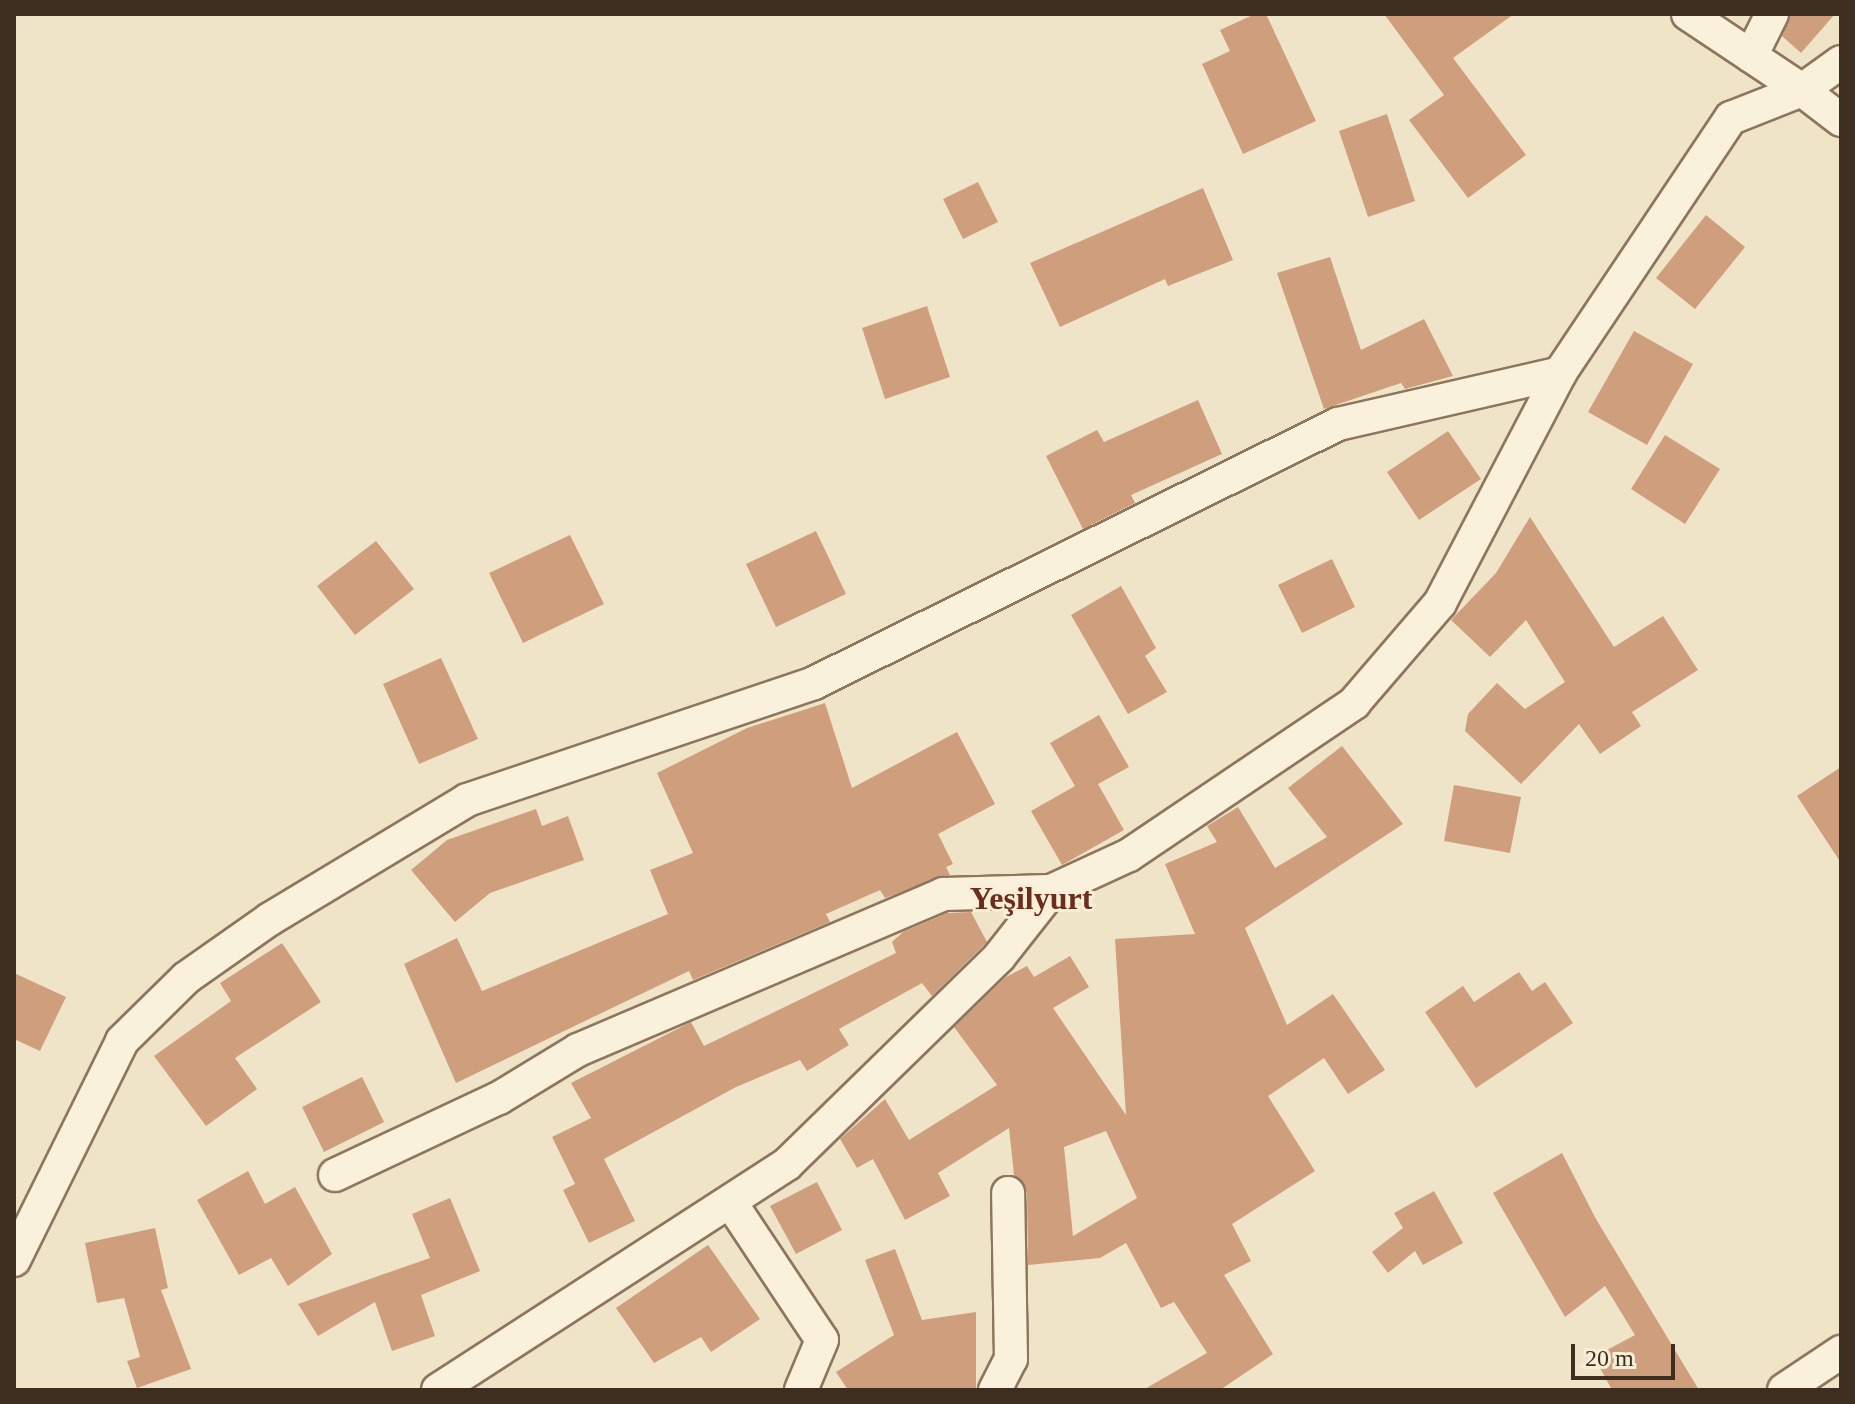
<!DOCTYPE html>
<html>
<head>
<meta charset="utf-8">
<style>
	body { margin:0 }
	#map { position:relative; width:1855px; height:1404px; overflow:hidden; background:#f0e4c8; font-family:Georgia,serif }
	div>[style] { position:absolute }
	.building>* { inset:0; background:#cf9f7d }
	.roads { filter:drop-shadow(2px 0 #8d765c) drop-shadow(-2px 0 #8d765c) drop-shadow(0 2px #8d765c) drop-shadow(0 -2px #8d765c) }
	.street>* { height:32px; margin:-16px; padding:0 16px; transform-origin:16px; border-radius:16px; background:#faf1dc }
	span { translate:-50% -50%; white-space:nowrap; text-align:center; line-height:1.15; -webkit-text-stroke:6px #f7eed8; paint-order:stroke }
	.quarter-label { font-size:32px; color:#6b2e1e; font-weight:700 }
	.frame { position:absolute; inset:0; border:16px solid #3d2e20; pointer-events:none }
	.scale { position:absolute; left:1571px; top:1344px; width:104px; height:36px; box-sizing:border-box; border:4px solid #3d2e20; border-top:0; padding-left:10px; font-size:24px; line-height:28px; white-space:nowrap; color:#3d2e20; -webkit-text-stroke:6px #f7eed8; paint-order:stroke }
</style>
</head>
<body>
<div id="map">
	<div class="building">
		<div style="clip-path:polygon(1255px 14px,1266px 14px,1316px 121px,1243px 154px,1202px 64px,1230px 51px,1220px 30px)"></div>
		<div style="clip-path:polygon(1384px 14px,1514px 14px,1453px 58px,1526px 155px,1468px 198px,1409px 120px,1444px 95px)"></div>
		<div style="clip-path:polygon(1791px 14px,1835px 14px,1801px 53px,1782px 36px)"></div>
		<div style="clip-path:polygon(1387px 114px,1415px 201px,1368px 217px,1339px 131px)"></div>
		<div style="clip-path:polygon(978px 182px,998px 222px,963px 239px,943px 199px)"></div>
		<div style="clip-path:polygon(1203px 188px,1233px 260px,1168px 286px,1165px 279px,1060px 327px,1030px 263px)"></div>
		<div style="clip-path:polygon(1706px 215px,1745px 247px,1695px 309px,1656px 278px)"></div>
		<div style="clip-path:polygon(1330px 257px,1361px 350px,1424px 319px,1453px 376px,1405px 389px,1401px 383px,1324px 409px,1277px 273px)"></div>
		<div style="clip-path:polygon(927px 306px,950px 377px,885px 399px,862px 328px)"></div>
		<div style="clip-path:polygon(1634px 331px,1693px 364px,1647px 445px,1588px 412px)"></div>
		<div style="clip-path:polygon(1198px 400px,1222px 454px,1131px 495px,1135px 503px,1083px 529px,1046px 456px,1097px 430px,1104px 442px)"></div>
		<div style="clip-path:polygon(1448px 431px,1481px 479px,1419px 520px,1387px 472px)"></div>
		<div style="clip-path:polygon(1665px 435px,1720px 469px,1685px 524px,1631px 489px)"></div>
		<div style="clip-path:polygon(1530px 517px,1614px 647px,1663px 616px,1698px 670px,1632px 712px,1641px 726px,1600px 754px,1579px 724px,1521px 784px,1465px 731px,1468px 714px,1497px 683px,1525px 709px,1565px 682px,1526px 620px,1490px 657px,1451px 620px,1496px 573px)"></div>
		<div style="clip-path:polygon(816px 531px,846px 594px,776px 627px,746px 564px)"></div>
		<div style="clip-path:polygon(570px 535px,604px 604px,523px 643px,489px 573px)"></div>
		<div style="clip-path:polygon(376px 541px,414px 589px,355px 635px,317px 586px)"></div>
		<div style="clip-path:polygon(1332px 559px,1355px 607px,1302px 633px,1278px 585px)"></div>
		<div style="clip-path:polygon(1121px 586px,1156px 648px,1145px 656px,1167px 692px,1128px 714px,1071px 615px)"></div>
		<div style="clip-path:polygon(441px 658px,478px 739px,419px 764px,383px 684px)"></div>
		<div style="clip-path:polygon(825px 703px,852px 788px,957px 732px,995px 804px,938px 834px,953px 864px,946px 867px,950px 875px,885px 898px,880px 890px,826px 914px,830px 922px,693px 980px,689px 971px,456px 1083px,404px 964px,457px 938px,482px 991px,668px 914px,650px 870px,693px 853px,657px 773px,747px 728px)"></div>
		<div style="clip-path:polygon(1099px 715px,1129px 767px,1098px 784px,1124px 830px,1062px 865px,1031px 811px,1075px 786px,1050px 743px)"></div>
		<div style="clip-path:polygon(evenodd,1342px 746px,1403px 824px,1245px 928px,1287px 1025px,1333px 994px,1385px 1070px,1348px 1094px,1324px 1058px,1268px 1096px,1315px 1171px,1232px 1224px,1251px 1261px,1224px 1275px,1273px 1354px,1220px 1390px,1143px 1390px,1207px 1353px,1174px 1302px,1161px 1308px,1126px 1243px,1100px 1258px,1028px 1265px,1027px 1193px,1014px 1175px,1009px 1128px,938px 1173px,950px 1196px,905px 1220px,873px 1159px,857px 1168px,840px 1139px,885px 1099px,909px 1140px,997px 1085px,954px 1027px,1006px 977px,1027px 966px,1034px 977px,1070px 956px,1089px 987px,1053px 1008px,1126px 1115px,1115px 939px,1195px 934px,1165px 864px,1217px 842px,1207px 826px,1238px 807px,1275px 868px,1327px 837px,1288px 788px,1342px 746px,1106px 1131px,1137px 1198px,1073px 1236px,1064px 1147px,1106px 1131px)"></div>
		<div style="clip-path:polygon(1841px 767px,1841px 863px,1797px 796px)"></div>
		<div style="clip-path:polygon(1454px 785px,1521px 797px,1510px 853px,1444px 841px)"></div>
		<div style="clip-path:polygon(536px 809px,542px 826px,568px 816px,584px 860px,490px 893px,455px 922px,411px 870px,447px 840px)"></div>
		<div style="clip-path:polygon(971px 912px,987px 942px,932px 996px,922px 983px,839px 1029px,849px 1045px,807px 1071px,800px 1060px,736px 1087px,604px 1159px,635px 1221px,589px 1243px,563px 1190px,575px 1184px,552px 1137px,591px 1118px,571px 1083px,691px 1022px,704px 1046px,896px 953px,892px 942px,903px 932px,947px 913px)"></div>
		<div style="clip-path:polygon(282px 943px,321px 1002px,235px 1058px,257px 1089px,206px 1126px,154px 1056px,231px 1001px,220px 983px)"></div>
		<div style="clip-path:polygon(1519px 972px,1532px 991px,1545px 982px,1573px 1023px,1476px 1088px,1425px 1012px,1463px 986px,1474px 1002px)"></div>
		<div style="clip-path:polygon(14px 973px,66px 997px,40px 1051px,14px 1039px)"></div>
		<div style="clip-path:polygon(362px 1077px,384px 1122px,324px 1152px,302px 1107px)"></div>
		<div style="clip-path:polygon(1562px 1153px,1596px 1219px,1699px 1390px,1612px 1390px,1594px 1357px,1635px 1335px,1605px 1286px,1565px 1317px,1493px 1193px)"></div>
		<div style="clip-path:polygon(248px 1171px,265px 1204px,295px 1187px,332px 1254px,288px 1286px,271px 1258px,239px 1275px,197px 1200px)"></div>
		<div style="clip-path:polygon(817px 1182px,842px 1230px,796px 1254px,770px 1206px)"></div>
		<div style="clip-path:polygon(1434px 1191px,1463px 1243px,1423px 1265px,1415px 1251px,1388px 1273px,1372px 1252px,1403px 1228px,1394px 1213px)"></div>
		<div style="clip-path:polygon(450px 1198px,480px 1271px,421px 1295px,435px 1336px,392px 1351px,375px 1302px,318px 1336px,298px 1304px,430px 1258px,412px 1214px)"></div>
		<div style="clip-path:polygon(155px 1228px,168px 1288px,161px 1290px,191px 1369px,137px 1388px,127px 1361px,140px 1357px,124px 1298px,97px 1303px,85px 1243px)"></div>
		<div style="clip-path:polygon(708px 1245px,760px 1319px,711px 1352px,701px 1337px,654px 1363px,616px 1308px)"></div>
		<div style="clip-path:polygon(895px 1249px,922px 1320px,976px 1312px,976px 1390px,848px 1390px,836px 1372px,894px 1335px,865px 1260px)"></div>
	</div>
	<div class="roads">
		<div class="street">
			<div style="left:1688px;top:14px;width:137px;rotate:33.7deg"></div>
			<div style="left:1802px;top:90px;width:48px;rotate:-35.7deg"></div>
			<div style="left:1751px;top:56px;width:47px;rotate:-63.4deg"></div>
			<div style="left:335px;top:1175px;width:181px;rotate:-25.2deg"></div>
			<div style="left:499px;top:1098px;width:92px;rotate:-31.3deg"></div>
			<div style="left:578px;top:1050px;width:397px;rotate:-23.1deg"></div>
			<div style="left:943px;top:894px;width:108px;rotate:-1.6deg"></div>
			<div style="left:731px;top:1203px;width:164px;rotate:56.4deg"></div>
			<div style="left:822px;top:1340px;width:54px;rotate:112.8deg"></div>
			<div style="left:14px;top:1260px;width:244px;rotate:-63.7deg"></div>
			<div style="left:122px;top:1041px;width:90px;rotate:-44.5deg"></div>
			<div style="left:186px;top:978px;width:103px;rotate:-35.1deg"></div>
			<div style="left:270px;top:919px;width:230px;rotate:-31.1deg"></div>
			<div style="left:467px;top:800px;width:366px;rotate:-18.6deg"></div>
			<div style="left:814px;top:683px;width:585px;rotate:-26.3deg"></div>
			<div style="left:1338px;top:424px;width:228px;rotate:-12.9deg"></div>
			<div style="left:438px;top:1390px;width:416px;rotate:-32.9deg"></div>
			<div style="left:787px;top:1164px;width:296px;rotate:-44.3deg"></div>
			<div style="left:999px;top:957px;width:84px;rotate:-51.8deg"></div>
			<div style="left:1051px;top:891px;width:86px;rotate:-24.8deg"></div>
			<div style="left:1129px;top:855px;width:272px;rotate:-34deg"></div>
			<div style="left:1354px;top:703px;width:132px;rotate:-49.3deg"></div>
			<div style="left:1440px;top:603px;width:259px;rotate:-62.4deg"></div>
			<div style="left:1560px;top:373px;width:307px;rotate:-56.2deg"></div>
			<div style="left:1731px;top:118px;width:76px;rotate:-21.5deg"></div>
			<div style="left:1802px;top:90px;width:49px;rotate:37.6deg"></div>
			<div style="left:995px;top:1390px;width:35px;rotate:-63deg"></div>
			<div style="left:1011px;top:1359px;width:166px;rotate:-91deg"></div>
			<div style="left:1784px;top:1390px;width:69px;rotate:-33.7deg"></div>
		</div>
	</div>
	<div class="quarter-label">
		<span style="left:1031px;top:898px">Yeşilyurt</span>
	</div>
	<div class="frame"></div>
	<div class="scale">20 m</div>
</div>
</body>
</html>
